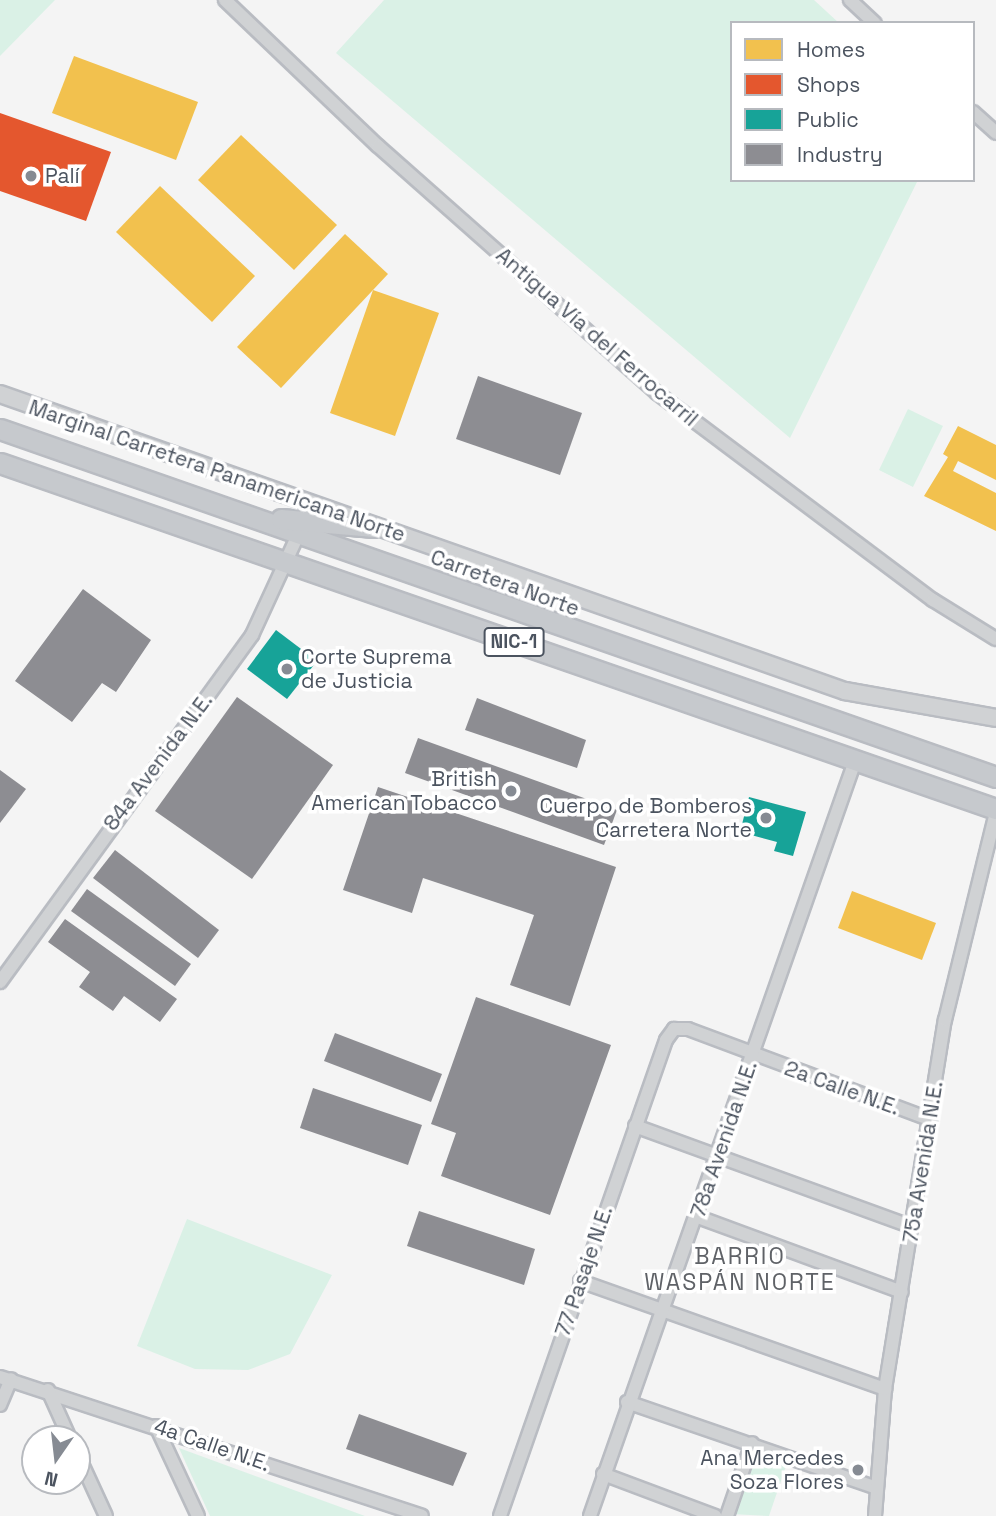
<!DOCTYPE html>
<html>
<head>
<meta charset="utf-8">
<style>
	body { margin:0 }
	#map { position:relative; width:996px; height:1516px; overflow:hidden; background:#f4f4f4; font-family:"Space Grotesk",sans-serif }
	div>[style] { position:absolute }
	.green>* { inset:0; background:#daf1e6 }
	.homes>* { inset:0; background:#f2c14e }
	.shops>* { inset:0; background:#e4572e }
	.public>* { inset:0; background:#17a398 }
	.industry>* { inset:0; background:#8d8d92 }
	.roads { filter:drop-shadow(2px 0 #b9bcc2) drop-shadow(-2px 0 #b9bcc2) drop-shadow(0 2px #b9bcc2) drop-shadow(0 -2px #b9bcc2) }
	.minor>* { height:12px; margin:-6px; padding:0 6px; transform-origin:6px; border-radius:6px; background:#d0d2d4 }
	.tertiary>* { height:16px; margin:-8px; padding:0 8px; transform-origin:8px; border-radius:8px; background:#d0d2d4 }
	.trunk>* { height:19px; margin:-9.5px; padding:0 9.5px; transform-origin:9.5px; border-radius:9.5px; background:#c6c9cd }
	.dots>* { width:19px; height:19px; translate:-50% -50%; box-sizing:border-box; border:4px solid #fff; border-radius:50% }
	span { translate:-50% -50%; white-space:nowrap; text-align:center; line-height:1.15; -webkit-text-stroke:7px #fff; paint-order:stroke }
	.shield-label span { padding:2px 5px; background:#fff; border:2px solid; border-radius:5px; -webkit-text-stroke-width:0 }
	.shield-label { font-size:19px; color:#4b535f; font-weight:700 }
	.poi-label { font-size:21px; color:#4b535f }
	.left { translate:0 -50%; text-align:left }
	.right { translate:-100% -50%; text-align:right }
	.street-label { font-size:21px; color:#4b535f }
	.neighbourhood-label { font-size:23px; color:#5f6267; letter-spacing:2px }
	.legend { position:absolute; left:730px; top:21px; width:245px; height:161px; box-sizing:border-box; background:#fff; border:2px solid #b7babf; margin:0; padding:9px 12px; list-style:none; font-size:21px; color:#4b535f }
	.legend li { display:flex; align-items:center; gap:14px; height:35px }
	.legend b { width:35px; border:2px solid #b7babf }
	.north { position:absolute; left:21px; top:1425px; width:70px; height:70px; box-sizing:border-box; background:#fff; border:2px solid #b7babf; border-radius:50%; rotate:194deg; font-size:19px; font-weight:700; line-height:28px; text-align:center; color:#4b535f }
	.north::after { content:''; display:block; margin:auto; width:24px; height:32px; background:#868b93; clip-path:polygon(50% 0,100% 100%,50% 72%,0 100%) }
</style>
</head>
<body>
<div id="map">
	<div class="green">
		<div style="clip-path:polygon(0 0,55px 0,0 56px)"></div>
		<div style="clip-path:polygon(384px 0,814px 0,839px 23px,732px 23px,732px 180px,918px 180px,790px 438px,336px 53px)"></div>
		<div style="clip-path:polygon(908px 409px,943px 426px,913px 487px,879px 470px)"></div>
		<div style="clip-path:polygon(187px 1219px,332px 1275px,290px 1354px,248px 1370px,195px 1369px,137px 1346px)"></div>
		<div style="clip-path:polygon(179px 1448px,365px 1516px,210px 1516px)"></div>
		<div style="clip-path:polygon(752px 1451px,787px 1463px,769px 1516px,731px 1514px)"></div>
	</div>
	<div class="homes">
		<div style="clip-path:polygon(74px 56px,198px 102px,176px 160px,52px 113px)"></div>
		<div style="clip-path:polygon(241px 135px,337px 225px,294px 270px,198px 180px)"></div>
		<div style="clip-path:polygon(160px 186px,255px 276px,212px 322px,116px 232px)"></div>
		<div style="clip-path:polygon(345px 234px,388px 274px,281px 388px,237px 347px)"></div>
		<div style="clip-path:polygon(373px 290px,439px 313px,395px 436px,330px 413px)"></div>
		<div style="clip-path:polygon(958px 426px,996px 445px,996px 480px,958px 461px,953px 471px,996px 493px,996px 531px,924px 496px,948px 457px,943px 454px)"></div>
		<div style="clip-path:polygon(852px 891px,936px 923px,922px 960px,838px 928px)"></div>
	</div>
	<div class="shops">
		<div style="clip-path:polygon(0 113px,111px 152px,86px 221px,0 191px)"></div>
	</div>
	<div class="public">
		<div style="clip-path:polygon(276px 630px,317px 661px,287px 699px,247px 669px)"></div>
		<div style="clip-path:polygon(749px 797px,806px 812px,793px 856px,774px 851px,777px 842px,740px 832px)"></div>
	</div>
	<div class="industry">
		<div style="clip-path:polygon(478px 376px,582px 413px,560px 475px,456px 439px)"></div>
		<div style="clip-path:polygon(83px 589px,151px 640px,116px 692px,102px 683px,72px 722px,15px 681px)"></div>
		<div style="clip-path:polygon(237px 697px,333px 765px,252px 879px,155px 811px)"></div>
		<div style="clip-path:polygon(477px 698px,586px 740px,577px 768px,465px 730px)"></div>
		<div style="clip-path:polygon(418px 738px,617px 810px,604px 845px,405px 773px)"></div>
		<div style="clip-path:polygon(0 770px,26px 789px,0 823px)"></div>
		<div style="clip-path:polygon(378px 787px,616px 867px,570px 1006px,510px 985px,534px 915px,423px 878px,412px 913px,343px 890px)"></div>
		<div style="clip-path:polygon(115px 850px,219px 930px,198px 958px,93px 878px)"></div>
		<div style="clip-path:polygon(87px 889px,191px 964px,175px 986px,71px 911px)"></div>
		<div style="clip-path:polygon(65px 919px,177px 999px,160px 1022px,124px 996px,113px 1011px,79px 987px,90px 972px,48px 942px)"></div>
		<div style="clip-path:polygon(476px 997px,611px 1045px,550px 1215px,441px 1176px,456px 1133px,431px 1124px)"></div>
		<div style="clip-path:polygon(335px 1033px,442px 1074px,431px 1102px,324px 1061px)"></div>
		<div style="clip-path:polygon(313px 1088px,422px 1125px,408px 1165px,300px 1128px)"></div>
		<div style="clip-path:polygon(419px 1211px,535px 1249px,524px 1285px,407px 1246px)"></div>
		<div style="clip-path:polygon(359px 1414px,467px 1453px,453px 1486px,346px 1449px)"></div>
	</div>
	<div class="roads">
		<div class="minor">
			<div style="left:225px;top:0;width:211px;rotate:43.7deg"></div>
			<div style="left:378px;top:146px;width:373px;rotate:41.5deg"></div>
			<div style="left:657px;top:393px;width:345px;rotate:36.9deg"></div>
			<div style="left:933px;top:600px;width:74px;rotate:31.8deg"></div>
			<div style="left:850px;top:0;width:34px;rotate:43deg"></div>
			<div style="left:973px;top:112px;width:31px;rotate:42deg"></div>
			<div style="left:0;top:982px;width:429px;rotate:-54deg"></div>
			<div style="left:252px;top:635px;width:112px;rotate:-65.3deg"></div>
			<div style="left:635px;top:1126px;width:295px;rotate:20deg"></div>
			<div style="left:698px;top:1217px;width:217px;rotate:20.2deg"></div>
			<div style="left:580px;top:1281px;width:324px;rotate:19.5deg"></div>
			<div style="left:0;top:1377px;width:444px;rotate:18.2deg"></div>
			<div style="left:48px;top:1390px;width:54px;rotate:65.8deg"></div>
			<div style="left:627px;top:1402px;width:264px;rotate:19deg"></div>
			<div style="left:0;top:1405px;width:28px;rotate:-67deg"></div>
			<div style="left:156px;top:1426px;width:99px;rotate:65deg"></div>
			<div style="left:77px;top:1453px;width:69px;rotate:65.3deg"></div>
			<div style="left:603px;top:1474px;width:120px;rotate:20.6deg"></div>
			<div style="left:500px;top:1516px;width:504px;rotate:-70.77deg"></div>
			<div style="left:666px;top:1040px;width:14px;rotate:-54deg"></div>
			<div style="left:674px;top:1029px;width:14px"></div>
			<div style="left:688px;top:1029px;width:259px;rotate:20.5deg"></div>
			<div style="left:590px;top:1516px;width:800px;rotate:-70.66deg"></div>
			<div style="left:727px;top:1516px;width:77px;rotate:-71.1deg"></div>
			<div style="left:875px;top:1516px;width:127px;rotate:-85.5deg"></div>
			<div style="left:885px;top:1389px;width:374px;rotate:-80.8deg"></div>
			<div style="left:945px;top:1020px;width:213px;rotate:-76.2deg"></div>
		</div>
		<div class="tertiary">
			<div style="left:0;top:394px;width:896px;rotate:19.37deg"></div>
			<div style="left:845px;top:691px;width:153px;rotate:10.1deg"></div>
		</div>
		<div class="trunk">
			<div style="left:0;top:429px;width:1055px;rotate:19.26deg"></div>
			<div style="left:0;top:463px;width:1054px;rotate:19.16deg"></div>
			<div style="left:281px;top:519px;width:93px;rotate:4.9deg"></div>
		</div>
	</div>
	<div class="dots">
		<div style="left:31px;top:176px;background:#868b93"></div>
		<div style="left:287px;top:669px;background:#868b93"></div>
		<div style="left:511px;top:791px;background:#868b93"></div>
		<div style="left:766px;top:818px;background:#868b93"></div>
		<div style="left:858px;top:1470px;background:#868b93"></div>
	</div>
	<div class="shield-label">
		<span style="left:514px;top:642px">NIC-1</span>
	</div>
	<div class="poi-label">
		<span class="left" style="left:45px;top:176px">Palí</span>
		<span class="left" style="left:301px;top:669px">Corte Suprema<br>de Justicia</span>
		<span class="right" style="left:497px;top:791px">British<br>American Tobacco</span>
		<span class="right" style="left:752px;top:818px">Cuerpo de Bomberos<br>Carretera Norte</span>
		<span class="right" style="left:844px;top:1470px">Ana Mercedes<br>Soza Flores</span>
	</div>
	<div class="street-label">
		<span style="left:597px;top:337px;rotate:41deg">Antigua Vía del Ferrocarril</span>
		<span style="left:217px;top:471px;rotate:19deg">Marginal Carretera Panamericana Norte</span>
		<span style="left:505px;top:583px;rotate:20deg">Carretera Norte</span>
		<span style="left:158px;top:762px;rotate:-53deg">84a Avenida N.E.</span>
		<span style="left:842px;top:1088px;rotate:20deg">2a Calle N.E.</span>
		<span style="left:724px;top:1139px;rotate:-71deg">78a Avenida N.E.</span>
		<span style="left:923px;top:1162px;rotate:-81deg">75a Avenida N.E.</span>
		<span style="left:584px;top:1271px;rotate:-71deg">77 Pasaje N.E.</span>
		<span style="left:212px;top:1445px;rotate:19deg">4a Calle N.E.</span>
	</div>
	<div class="neighbourhood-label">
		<span style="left:740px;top:1269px">BARRIO<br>WASPÁN NORTE</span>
	</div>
	<ul class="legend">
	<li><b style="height:19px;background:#f2c14e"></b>Homes</li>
	<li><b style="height:19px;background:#e4572e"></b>Shops</li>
	<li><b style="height:19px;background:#17a398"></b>Public</li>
	<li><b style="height:19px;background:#8d8d92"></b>Industry</li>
	</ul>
	<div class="north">N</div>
</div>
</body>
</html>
